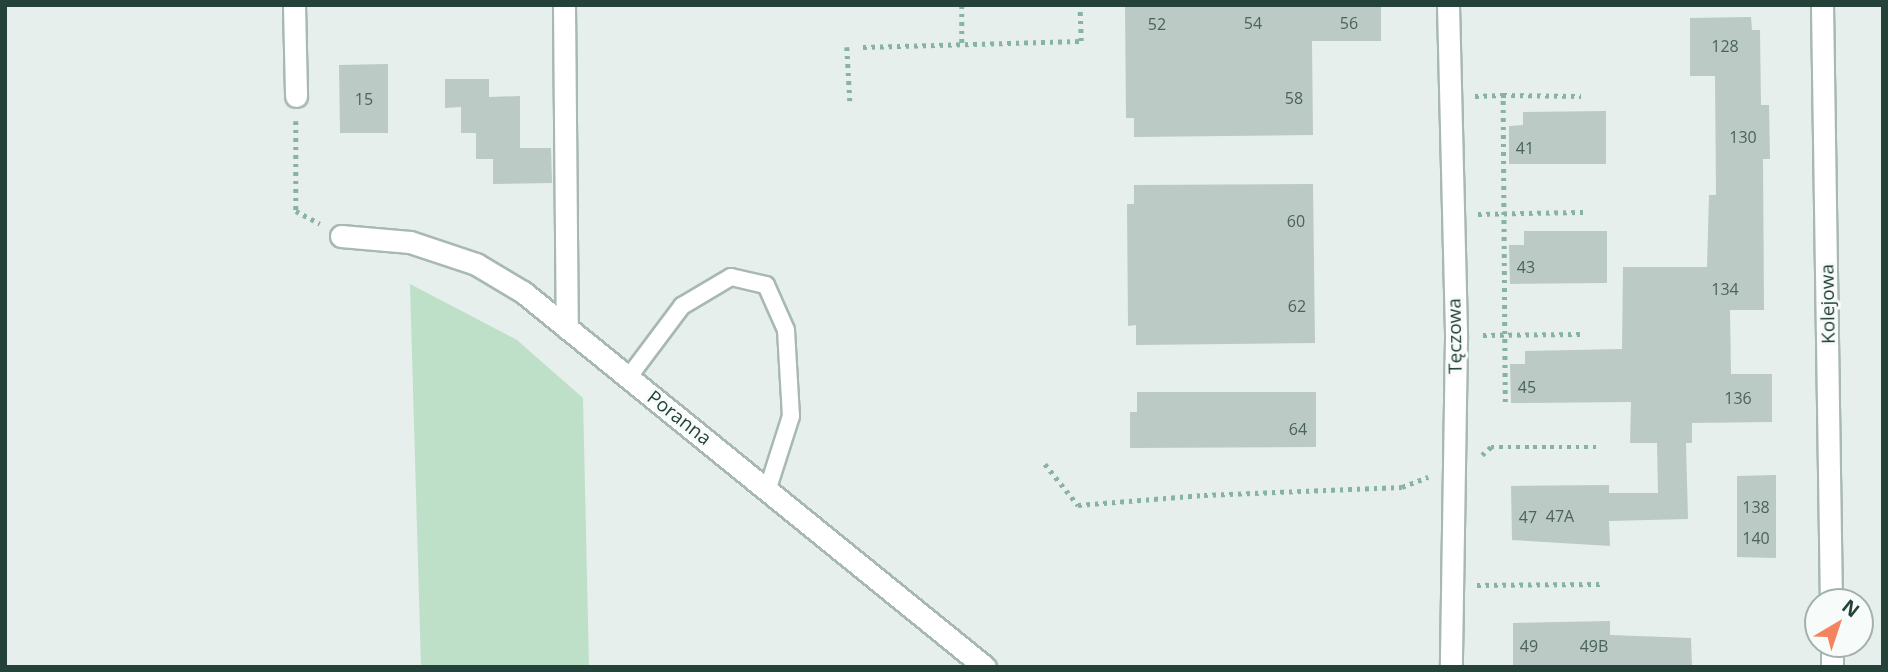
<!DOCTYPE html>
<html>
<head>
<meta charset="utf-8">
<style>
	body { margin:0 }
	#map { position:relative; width:1888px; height:672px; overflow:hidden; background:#e6efeb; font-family:"Open Sans",sans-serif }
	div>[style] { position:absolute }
	.green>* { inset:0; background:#bfe0c8 }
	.building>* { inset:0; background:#bbcac4 }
	.path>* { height:4.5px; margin-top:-2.25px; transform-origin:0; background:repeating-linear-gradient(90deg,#86b3a5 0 3.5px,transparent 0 8.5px) }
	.roads { filter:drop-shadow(2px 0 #a8b8b2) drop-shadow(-2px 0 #a8b8b2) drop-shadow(0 2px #a8b8b2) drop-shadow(0 -2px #a8b8b2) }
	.lane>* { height:16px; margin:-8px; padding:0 8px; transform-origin:8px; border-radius:8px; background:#fff }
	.street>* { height:21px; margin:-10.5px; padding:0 10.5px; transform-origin:10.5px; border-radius:10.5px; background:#fff }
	span { translate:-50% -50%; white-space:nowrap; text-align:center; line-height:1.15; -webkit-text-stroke:6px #f7fbf9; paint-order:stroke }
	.number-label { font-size:16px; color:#4a645c }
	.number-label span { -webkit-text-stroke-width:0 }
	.street-label { font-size:19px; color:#24423a }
	.frame { position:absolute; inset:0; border:7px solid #24423a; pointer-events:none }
	.north { position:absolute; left:1804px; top:588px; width:70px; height:70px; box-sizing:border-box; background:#f7fbf9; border:2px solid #a3b1ad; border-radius:50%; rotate:39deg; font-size:19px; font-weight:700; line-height:28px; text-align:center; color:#24423a }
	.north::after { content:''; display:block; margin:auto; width:24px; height:32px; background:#f4845f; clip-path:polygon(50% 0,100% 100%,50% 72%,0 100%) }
</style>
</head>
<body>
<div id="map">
	<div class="green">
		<div style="clip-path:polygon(410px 284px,517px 340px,583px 398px,589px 667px,421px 667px)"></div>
	</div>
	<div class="building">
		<div style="clip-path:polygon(1125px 5px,1381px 5px,1381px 41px,1312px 41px,1313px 135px,1134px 137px,1134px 118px,1126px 118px)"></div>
		<div style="clip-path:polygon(1751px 17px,1752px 30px,1760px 30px,1761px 105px,1769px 105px,1770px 159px,1763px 159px,1764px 310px,1730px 310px,1731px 374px,1772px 374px,1772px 422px,1692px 423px,1692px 443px,1686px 443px,1688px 519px,1609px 521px,1610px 546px,1512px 540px,1511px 486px,1609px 485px,1609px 493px,1658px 493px,1657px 443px,1630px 443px,1631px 402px,1511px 403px,1510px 364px,1525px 364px,1525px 351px,1622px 349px,1623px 267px,1707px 267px,1709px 195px,1716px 195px,1715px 76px,1690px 76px,1690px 18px)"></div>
		<div style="clip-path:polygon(388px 64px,388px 133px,340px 133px,339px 65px)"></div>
		<div style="clip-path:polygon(445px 79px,489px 79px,489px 97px,520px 96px,520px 148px,551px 148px,552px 183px,493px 184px,493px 159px,476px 159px,476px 133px,461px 133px,461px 107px,445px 108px)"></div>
		<div style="clip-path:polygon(1606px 111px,1606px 164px,1509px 164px,1509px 126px,1523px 125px,1523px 112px)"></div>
		<div style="clip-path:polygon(1313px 184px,1315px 343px,1136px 345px,1136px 325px,1128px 326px,1127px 204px,1134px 204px,1134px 185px)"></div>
		<div style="clip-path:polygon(1524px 231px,1607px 231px,1607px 283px,1510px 284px,1509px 245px,1524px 245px)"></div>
		<div style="clip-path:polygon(1137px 392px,1316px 392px,1316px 447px,1130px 448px,1130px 412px,1137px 412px)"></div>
		<div style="clip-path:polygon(1776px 475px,1776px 558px,1737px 557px,1737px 476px)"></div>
		<div style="clip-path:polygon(1610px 621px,1610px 635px,1691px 638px,1692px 667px,1513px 667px,1513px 623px)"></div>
	</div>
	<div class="path">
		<div style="left:846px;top:5px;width:1px;rotate:90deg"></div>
		<div style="left:962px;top:5px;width:39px;rotate:90deg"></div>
		<div style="left:847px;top:47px;width:54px;rotate:86.8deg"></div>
		<div style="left:863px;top:47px;width:218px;rotate:-1.6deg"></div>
		<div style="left:1081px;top:41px;width:36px;rotate:-92deg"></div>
		<div style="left:1475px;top:96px;width:28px;rotate:-2deg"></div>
		<div style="left:296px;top:121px;width:90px;rotate:90deg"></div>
		<div style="left:296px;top:211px;width:27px;rotate:28deg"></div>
		<div style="left:1478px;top:214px;width:105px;rotate:-1.1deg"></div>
		<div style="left:1483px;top:335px;width:101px;rotate:-0.6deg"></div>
		<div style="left:1505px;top:402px;width:307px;rotate:-90.4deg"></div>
		<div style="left:1503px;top:95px;width:78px;rotate:0.7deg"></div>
		<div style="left:1482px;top:455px;width:12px;rotate:-42deg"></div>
		<div style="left:1491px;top:447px;width:107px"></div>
		<div style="left:1045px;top:464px;width:53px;rotate:51.2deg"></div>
		<div style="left:1078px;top:505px;width:126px;rotate:-4.5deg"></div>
		<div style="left:1204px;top:495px;width:198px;rotate:-2.3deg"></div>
		<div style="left:1402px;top:487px;width:28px;rotate:-21deg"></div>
		<div style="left:1477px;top:585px;width:125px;rotate:-0.5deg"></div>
	</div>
	<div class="roads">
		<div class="lane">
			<div style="left:628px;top:378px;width:90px;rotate:-53.1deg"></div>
			<div style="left:682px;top:306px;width:57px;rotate:-30.6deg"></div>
			<div style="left:731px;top:277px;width:36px;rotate:13deg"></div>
			<div style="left:766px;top:285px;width:49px;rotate:66deg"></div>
			<div style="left:786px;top:330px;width:86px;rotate:86.7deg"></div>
			<div style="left:791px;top:416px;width:76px;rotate:107.7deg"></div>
		</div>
		<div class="street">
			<div style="left:294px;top:5px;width:91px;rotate:88.7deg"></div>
			<div style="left:564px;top:5px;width:323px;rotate:89.5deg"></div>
			<div style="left:1448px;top:5px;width:334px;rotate:88.6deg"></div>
			<div style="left:1456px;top:339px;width:328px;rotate:90.9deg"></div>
			<div style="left:1822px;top:5px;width:597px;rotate:89.14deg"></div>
			<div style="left:341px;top:236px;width:69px;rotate:5deg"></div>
			<div style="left:410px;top:242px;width:70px;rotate:18.4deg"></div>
			<div style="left:476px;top:264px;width:55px;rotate:30.8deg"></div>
			<div style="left:523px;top:292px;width:595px;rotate:39.07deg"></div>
			<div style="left:1832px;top:644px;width:23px;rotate:90deg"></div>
		</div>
	</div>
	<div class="number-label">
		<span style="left:1253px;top:23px">54</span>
		<span style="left:1349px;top:23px">56</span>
		<span style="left:1157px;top:24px">52</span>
		<span style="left:1725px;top:46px">128</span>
		<span style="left:1294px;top:98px">58</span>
		<span style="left:364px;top:99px">15</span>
		<span style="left:1743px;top:137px">130</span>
		<span style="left:1525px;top:148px">41</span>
		<span style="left:1296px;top:221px">60</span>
		<span style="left:1526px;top:267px">43</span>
		<span style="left:1725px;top:289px">134</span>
		<span style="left:1297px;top:306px">62</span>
		<span style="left:1527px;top:387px">45</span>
		<span style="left:1738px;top:398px">136</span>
		<span style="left:1298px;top:429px">64</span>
		<span style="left:1756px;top:507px">138</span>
		<span style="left:1560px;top:516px">47A</span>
		<span style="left:1528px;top:517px">47</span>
		<span style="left:1756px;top:538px">140</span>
		<span style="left:1529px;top:646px">49</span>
		<span style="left:1594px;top:646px">49B</span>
	</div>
	<div class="street-label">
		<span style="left:1828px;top:304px;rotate:-91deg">Kolejowa</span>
		<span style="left:1455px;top:336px;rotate:-91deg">Tęczowa</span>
		<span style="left:679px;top:418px;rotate:38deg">Poranna</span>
	</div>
	<div class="frame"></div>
	<div class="north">N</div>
</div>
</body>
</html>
